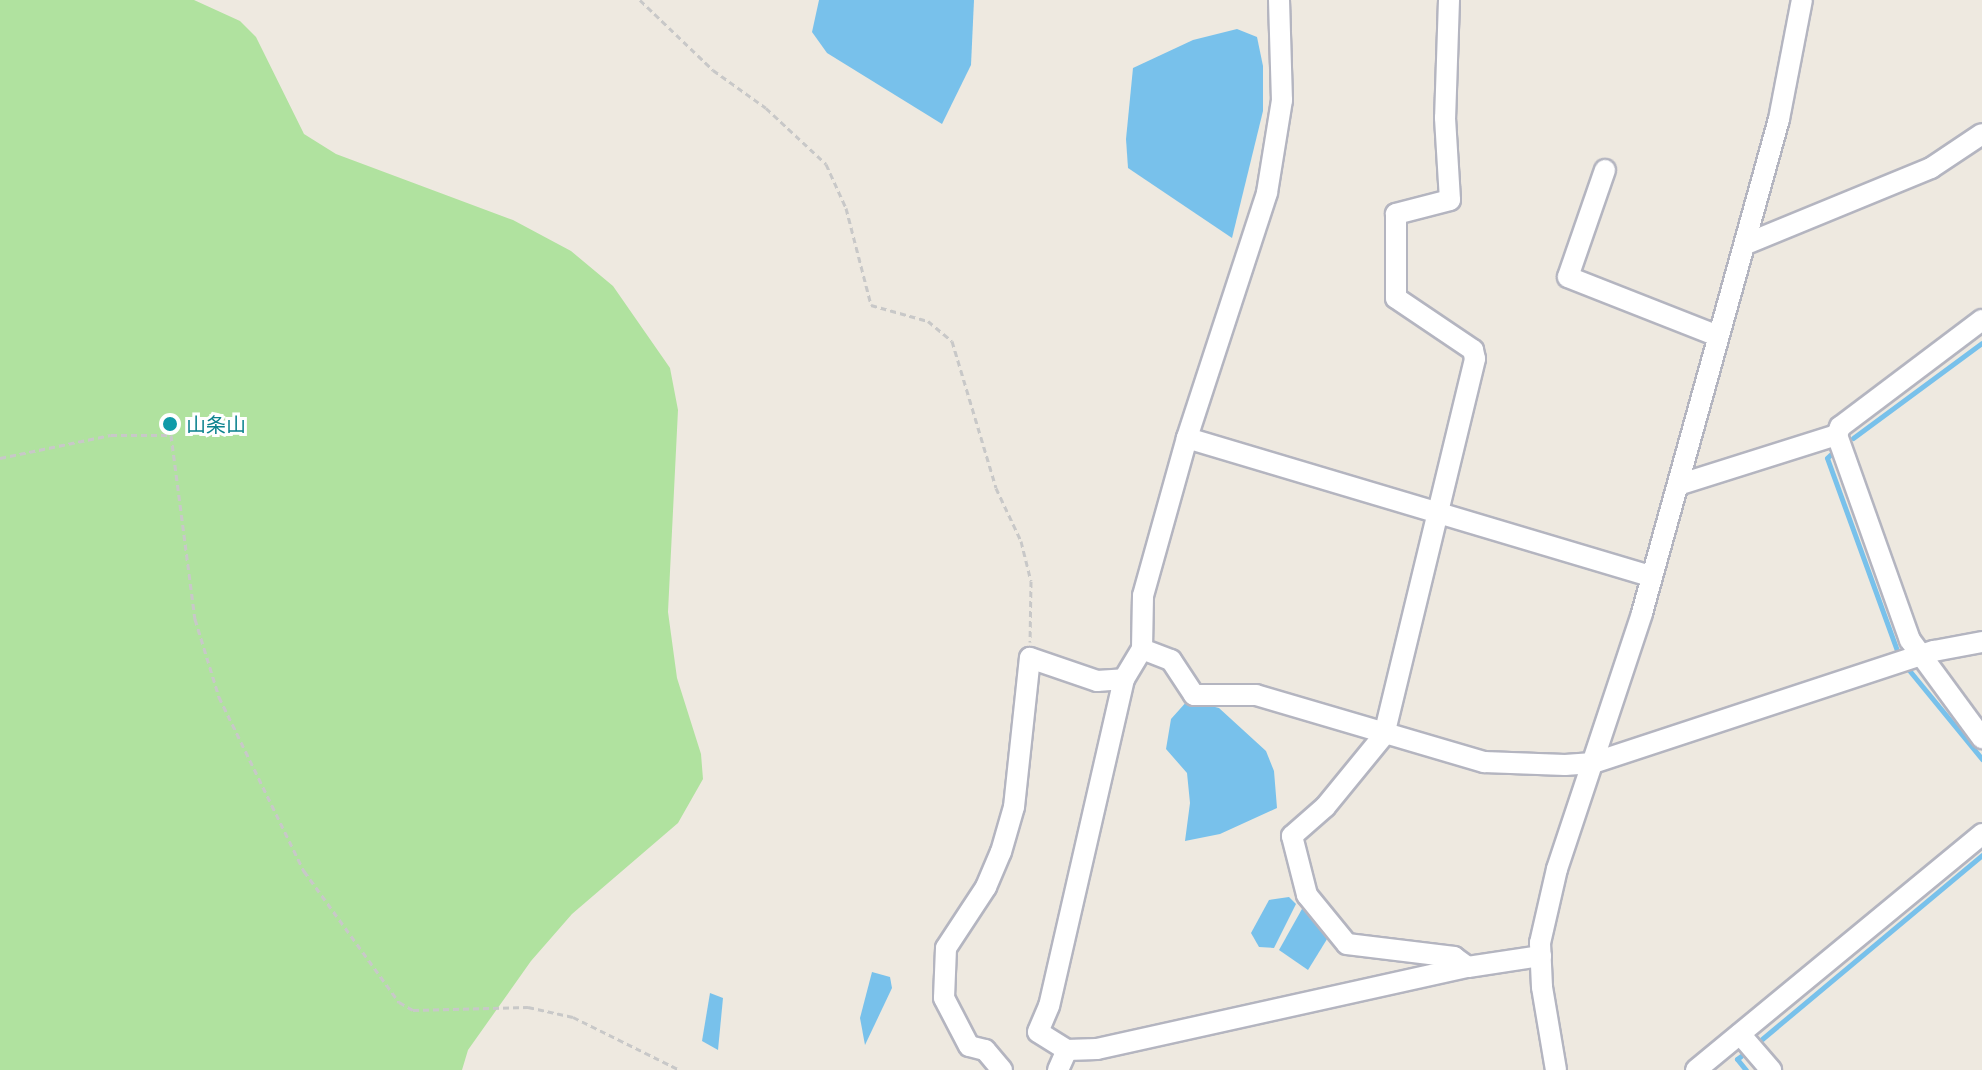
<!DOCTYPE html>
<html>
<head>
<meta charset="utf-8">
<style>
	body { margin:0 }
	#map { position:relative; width:1982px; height:1070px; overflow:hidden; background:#eee9e0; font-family:"IBM Plex Sans","Noto Sans JP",sans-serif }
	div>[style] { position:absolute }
	.green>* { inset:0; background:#b0e29f }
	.water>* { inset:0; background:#78c1eb }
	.stream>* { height:5px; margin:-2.5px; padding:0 2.5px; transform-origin:2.5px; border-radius:2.5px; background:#78c1eb }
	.path>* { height:3px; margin-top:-1.5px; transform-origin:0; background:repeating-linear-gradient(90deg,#c8c8c8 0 6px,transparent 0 10px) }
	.roads { filter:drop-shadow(2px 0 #b4b5c0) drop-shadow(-2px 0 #b4b5c0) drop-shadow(0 2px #b4b5c0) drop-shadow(0 -2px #b4b5c0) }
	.street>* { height:20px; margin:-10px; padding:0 10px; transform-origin:10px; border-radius:10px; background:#fff }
	.dots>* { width:22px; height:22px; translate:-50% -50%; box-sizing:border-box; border:4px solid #fff; border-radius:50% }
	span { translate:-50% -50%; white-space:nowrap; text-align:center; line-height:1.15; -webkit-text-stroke:6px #fff; paint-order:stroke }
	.culture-label { font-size:20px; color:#0d838f }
	.left { translate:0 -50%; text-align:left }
</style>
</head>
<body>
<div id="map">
	<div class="green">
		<div style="clip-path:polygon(0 0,194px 0,240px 21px,256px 37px,304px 134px,336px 154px,513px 220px,571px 251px,613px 286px,670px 368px,678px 410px,668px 612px,677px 678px,701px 754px,703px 779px,678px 823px,572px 914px,531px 961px,468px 1050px,462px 1070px,0 1070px)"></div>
	</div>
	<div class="water">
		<div style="clip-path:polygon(819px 0,974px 0,971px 65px,942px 124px,827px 53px,812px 32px)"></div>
		<div style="clip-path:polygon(1237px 29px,1257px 37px,1263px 66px,1263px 111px,1232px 238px,1128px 168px,1126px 139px,1133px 68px,1193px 40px)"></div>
		<div style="clip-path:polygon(1188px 700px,1219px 708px,1266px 751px,1274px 771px,1277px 808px,1220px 834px,1185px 841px,1190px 803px,1187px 773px,1166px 749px,1171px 719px)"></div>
		<div style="clip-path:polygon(1289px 897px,1296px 904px,1274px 948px,1259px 947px,1251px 933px,1269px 900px)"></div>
		<div style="clip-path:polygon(1307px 900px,1332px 931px,1308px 970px,1279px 950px)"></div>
		<div style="clip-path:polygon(872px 972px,890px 977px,892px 988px,865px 1045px,860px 1018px)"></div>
		<div style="clip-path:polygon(710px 993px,723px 998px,718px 1050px,702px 1041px)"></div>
	</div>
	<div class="stream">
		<div style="left:1853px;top:438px;width:160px;rotate:-36.4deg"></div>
		<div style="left:1830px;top:455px;width:4px;rotate:135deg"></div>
		<div style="left:1827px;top:458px;width:211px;rotate:70deg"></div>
		<div style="left:1904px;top:664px;width:123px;rotate:50.6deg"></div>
		<div style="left:1762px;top:1039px;width:287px;rotate:-39.9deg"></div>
		<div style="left:1741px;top:1056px;width:5px;rotate:143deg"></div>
		<div style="left:1737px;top:1059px;width:14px;rotate:51deg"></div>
	</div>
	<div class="path">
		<div style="left:640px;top:0;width:101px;rotate:43.8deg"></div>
		<div style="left:713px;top:70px;width:65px;rotate:35.6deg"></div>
		<div style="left:766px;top:108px;width:82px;rotate:43deg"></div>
		<div style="left:826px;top:164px;width:48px;rotate:65.6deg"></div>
		<div style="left:846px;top:208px;width:100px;rotate:75.5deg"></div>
		<div style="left:871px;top:305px;width:59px;rotate:15.7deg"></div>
		<div style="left:928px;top:321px;width:31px;rotate:40deg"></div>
		<div style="left:952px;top:341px;width:153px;rotate:73.3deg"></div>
		<div style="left:996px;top:488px;width:59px;rotate:64.7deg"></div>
		<div style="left:1021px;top:541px;width:41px;rotate:76deg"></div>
		<div style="left:1031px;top:581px;width:61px;rotate:90.9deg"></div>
		<div style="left:0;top:458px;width:113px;rotate:-11.7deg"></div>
		<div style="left:111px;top:435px;width:60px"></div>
		<div style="left:171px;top:435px;width:186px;rotate:82.6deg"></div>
		<div style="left:195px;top:619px;width:82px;rotate:72.9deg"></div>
		<div style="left:219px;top:697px;width:194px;rotate:64deg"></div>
		<div style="left:304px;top:871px;width:162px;rotate:54.1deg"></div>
		<div style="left:399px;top:1002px;width:16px;rotate:30deg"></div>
		<div style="left:413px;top:1010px;width:115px;rotate:-1.5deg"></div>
		<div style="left:528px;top:1007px;width:46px;rotate:12.5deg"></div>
		<div style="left:573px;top:1017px;width:119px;rotate:26.4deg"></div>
	</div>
	<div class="roads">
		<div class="street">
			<div style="left:1279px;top:0;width:100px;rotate:88.3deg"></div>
			<div style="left:1282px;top:100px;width:94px;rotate:99.2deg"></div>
			<div style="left:1267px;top:193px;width:258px;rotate:108.1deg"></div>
			<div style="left:1187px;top:438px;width:164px;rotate:105.6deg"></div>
			<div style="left:1143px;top:596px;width:53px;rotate:91.1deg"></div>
			<div style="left:1142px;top:649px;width:35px;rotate:121deg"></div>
			<div style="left:1124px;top:679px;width:335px;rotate:102.9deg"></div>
			<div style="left:1049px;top:1006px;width:28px;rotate:113deg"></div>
			<div style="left:1038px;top:1032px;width:34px;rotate:32deg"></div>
			<div style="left:1067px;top:1050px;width:30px;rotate:-2deg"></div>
			<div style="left:1097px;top:1049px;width:380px;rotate:-12.5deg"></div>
			<div style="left:1468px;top:967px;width:74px;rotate:-8.6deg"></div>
			<div style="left:1449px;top:0;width:118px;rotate:91.9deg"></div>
			<div style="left:1445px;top:118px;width:82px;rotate:86.5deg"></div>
			<div style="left:1450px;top:200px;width:56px;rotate:165.5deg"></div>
			<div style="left:1396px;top:214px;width:84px;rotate:90deg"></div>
			<div style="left:1396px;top:298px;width:93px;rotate:34deg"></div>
			<div style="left:1473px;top:350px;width:9px;rotate:77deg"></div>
			<div style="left:1475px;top:359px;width:387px;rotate:103.6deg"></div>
			<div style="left:1384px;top:735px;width:93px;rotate:129.3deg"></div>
			<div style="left:1325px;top:807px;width:44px;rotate:138.7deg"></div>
			<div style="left:1292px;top:836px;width:61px;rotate:75.7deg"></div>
			<div style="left:1307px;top:895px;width:63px;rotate:50.8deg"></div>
			<div style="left:1347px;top:944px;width:108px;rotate:6.9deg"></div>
			<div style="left:1454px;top:957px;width:17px;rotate:36deg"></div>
			<div style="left:1605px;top:170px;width:113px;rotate:109.1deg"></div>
			<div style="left:1568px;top:277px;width:161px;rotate:21.5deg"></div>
			<div style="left:1746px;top:244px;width:200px;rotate:-22.3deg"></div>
			<div style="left:1931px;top:168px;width:61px;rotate:-33.7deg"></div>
			<div style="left:1837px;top:435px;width:218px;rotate:70.4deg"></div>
			<div style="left:1910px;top:640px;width:122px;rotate:53.7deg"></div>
			<div style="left:1187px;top:438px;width:485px;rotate:16.6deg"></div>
			<div style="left:1678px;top:485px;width:167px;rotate:-17.5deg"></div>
			<div style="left:1837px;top:435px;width:9px;rotate:-69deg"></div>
			<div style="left:1840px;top:427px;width:178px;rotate:-37deg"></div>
			<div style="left:1142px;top:649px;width:31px;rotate:21deg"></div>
			<div style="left:1171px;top:660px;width:42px;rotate:56.7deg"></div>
			<div style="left:1194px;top:695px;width:62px"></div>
			<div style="left:1256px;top:695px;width:238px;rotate:16.4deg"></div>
			<div style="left:1484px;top:762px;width:81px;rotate:2.1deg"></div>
			<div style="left:1565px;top:765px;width:28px;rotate:-4deg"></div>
			<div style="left:1593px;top:763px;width:359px;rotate:-18.2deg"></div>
			<div style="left:1934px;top:651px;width:49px;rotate:-10.6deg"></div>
			<div style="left:1740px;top:1034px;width:48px;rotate:49.3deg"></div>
			<div style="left:1002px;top:1070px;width:26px;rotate:-130deg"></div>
			<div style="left:985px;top:1050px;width:16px;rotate:-166deg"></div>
			<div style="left:969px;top:1046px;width:54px;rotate:-117.5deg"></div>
			<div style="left:944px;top:998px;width:50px;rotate:-87.7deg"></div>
			<div style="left:946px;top:948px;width:73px;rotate:-56.7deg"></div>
			<div style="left:986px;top:887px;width:38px;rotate:-67deg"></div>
			<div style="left:1001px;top:852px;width:47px;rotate:-73.9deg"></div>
			<div style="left:1014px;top:807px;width:150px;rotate:-83.9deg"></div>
			<div style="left:1030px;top:658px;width:71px;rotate:18.9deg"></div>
			<div style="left:1097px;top:681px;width:27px;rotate:-4deg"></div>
			<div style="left:1058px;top:1070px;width:22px;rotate:-66deg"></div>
			<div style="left:1556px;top:1070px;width:84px;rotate:-99.6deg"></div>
			<div style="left:1542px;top:987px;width:44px;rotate:-92.6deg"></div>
			<div style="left:1540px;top:943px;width:76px;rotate:-77.1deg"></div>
			<div style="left:1557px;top:869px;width:270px;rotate:-71.6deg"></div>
			<div style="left:1642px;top:613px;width:513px;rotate:-74.5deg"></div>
			<div style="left:1779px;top:119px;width:121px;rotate:-79.1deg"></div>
			<div style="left:1696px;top:1070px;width:371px;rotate:-39.5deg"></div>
		</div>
	</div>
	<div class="dots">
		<div style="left:170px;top:424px;background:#0f9aa8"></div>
	</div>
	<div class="culture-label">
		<span class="left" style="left:186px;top:424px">山条山</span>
	</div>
</div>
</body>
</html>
